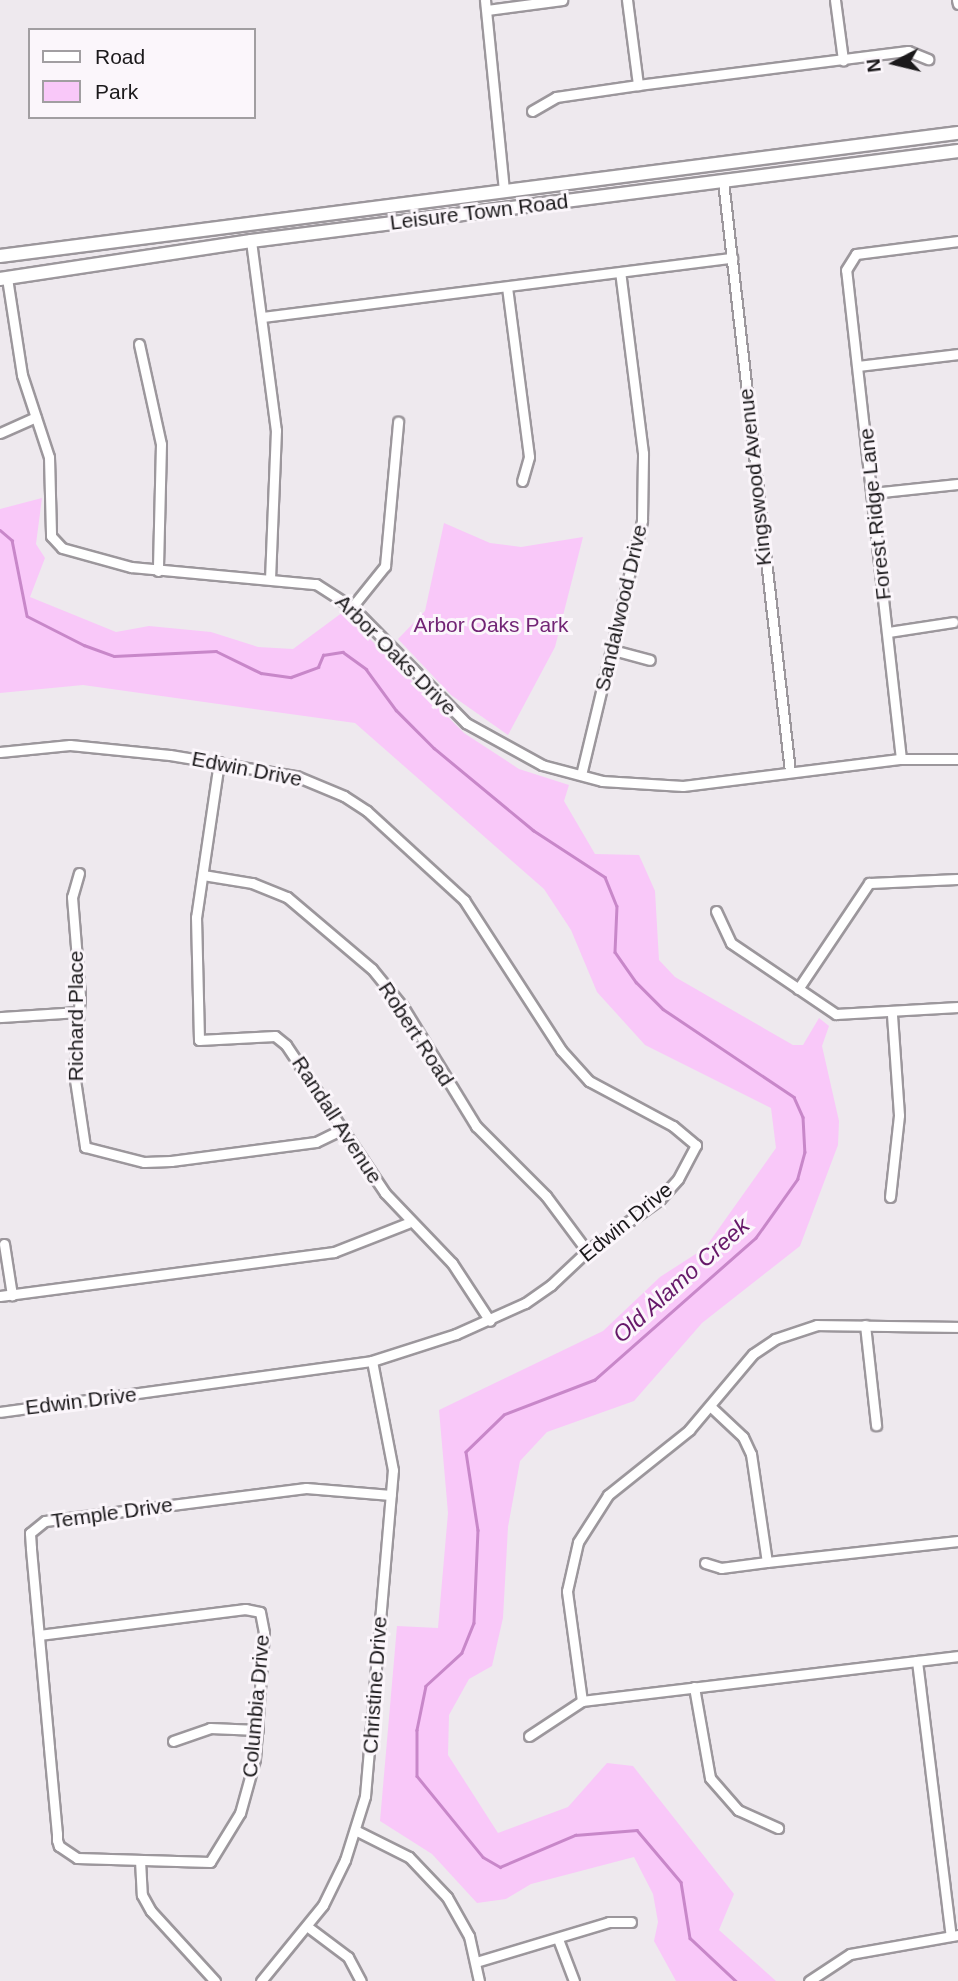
<!DOCTYPE html>
<html>
<head>
<meta charset="utf-8">
<style>
	body { margin:0 }
	#map { position:relative; width:958px; height:1981px; overflow:hidden; background:#eee9ee; font-family:Arial,sans-serif }
	div>[style] { position:absolute }
	.green>* { inset:0; background:#f9c8f9 }
	.stream>* { height:2.5px; margin:-1.25px; padding:0 1.25px; transform-origin:1.25px; border-radius:1.25px; background:#c887c9 }
	.roads { filter:drop-shadow(2px 0 #9c979c) drop-shadow(-2px 0 #9c979c) drop-shadow(0 2px #9c979c) drop-shadow(0 -2px #9c979c) }
	.street>* { height:9px; margin:-4.5px; padding:0 4.5px; transform-origin:4.5px; border-radius:4.5px; background:#fff }
	.secondary>* { height:12px; margin:-6px; padding:0 6px; transform-origin:6px; border-radius:6px; background:#fff }
	span { translate:-50% -50%; white-space:nowrap; text-align:center; line-height:1.15; -webkit-text-stroke:6px #fbf6fb; paint-order:stroke }
	.street-label { font-size:21px; color:#1b191b }
	.park-label { font-size:21px; color:#722575 }
	.water-label { font-size:23px; color:#661869; font-style:italic }
	.legend { position:absolute; left:28px; top:28px; width:228px; height:91px; box-sizing:border-box; background:#fbf6fb; border:2px solid #a19ea1; margin:0; padding:9px 12px; list-style:none; font-size:21px; color:#1b191b }
	.legend li { display:flex; align-items:center; gap:14px; height:35px }
	.legend b { width:35px; border:2px solid #a19ea1 }
	.north { position:absolute; left:860px; top:28px; width:70px; height:70px; -webkit-text-stroke:5px #fbf6fb; paint-order:stroke; rotate:263deg; font-size:19px; font-weight:700; line-height:28px; text-align:center; color:#1b191b }
	.north::after { content:''; display:block; margin:auto; width:24px; height:32px; background:#1b191b; clip-path:polygon(50% 0,100% 100%,50% 72%,0 100%) }
</style>
</head>
<body>
<div id="map">
	<div class="green">
		<div style="clip-path:polygon(42px 498px,36px 544px,45px 558px,30px 597px,116px 632px,149px 626px,211px 632px,258px 647px,293px 649px,343px 612px,464px 733px,519px 769px,569px 785px,564px 801px,595px 854px,639px 855px,655px 891px,659px 960px,675px 977px,793px 1045px,803px 1045px,819px 1018px,829px 1026px,822px 1046px,839px 1121px,838px 1145px,800px 1246px,702px 1323px,634px 1401px,547px 1432px,520px 1461px,508px 1527px,503px 1618px,492px 1666px,469px 1679px,449px 1715px,448px 1755px,498px 1833px,568px 1807px,607px 1763px,633px 1766px,734px 1894px,719px 1930px,776px 1981px,676px 1981px,654px 1941px,658px 1922px,653px 1894px,634px 1857px,531px 1884px,506px 1899px,477px 1903px,432px 1854px,380px 1821px,397px 1626px,438px 1628px,448px 1513px,439px 1410px,603px 1331px,660px 1277px,705px 1248px,776px 1148px,771px 1108px,645px 1045px,597px 992px,571px 930px,544px 889px,355px 723px,83px 685px,0 693px,0 509px)"></div>
		<div style="clip-path:polygon(444px 523px,490px 543px,521px 547px,583px 537px,555px 647px,508px 735px,451px 695px,398px 639px,425px 611px)"></div>
	</div>
	<div class="stream">
		<div style="left:0;top:530px;width:16px;rotate:40deg"></div>
		<div style="left:12px;top:540px;width:77px;rotate:78.8deg"></div>
		<div style="left:27px;top:616px;width:64px;rotate:27deg"></div>
		<div style="left:84px;top:645px;width:32px;rotate:20deg"></div>
		<div style="left:114px;top:656px;width:102px;rotate:-2.8deg"></div>
		<div style="left:216px;top:651px;width:50px;rotate:26.1deg"></div>
		<div style="left:261px;top:673px;width:30px;rotate:8deg"></div>
		<div style="left:291px;top:677px;width:29px;rotate:-20deg"></div>
		<div style="left:318px;top:667px;width:13px;rotate:-67deg"></div>
		<div style="left:323px;top:655px;width:20px;rotate:-9deg"></div>
		<div style="left:343px;top:652px;width:29px;rotate:36deg"></div>
		<div style="left:366px;top:669px;width:51px;rotate:53.8deg"></div>
		<div style="left:396px;top:710px;width:54px;rotate:45deg"></div>
		<div style="left:434px;top:748px;width:129px;rotate:39.6deg"></div>
		<div style="left:533px;top:830px;width:86px;rotate:33.1deg"></div>
		<div style="left:605px;top:877px;width:31px;rotate:68deg"></div>
		<div style="left:617px;top:906px;width:46px;rotate:92.5deg"></div>
		<div style="left:615px;top:952px;width:37px;rotate:55deg"></div>
		<div style="left:636px;top:982px;width:38px;rotate:45deg"></div>
		<div style="left:663px;top:1009px;width:158px;rotate:33.9deg"></div>
		<div style="left:794px;top:1097px;width:22px;rotate:66deg"></div>
		<div style="left:803px;top:1117px;width:35px;rotate:87deg"></div>
		<div style="left:805px;top:1152px;width:28px;rotate:105deg"></div>
		<div style="left:798px;top:1179px;width:72px;rotate:125.4deg"></div>
		<div style="left:756px;top:1238px;width:215px;rotate:138.6deg"></div>
		<div style="left:595px;top:1380px;width:97px;rotate:159deg"></div>
		<div style="left:504px;top:1415px;width:53px;rotate:135.8deg"></div>
		<div style="left:466px;top:1452px;width:79px;rotate:81.3deg"></div>
		<div style="left:478px;top:1530px;width:93px;rotate:92.5deg"></div>
		<div style="left:474px;top:1623px;width:32px;rotate:112deg"></div>
		<div style="left:462px;top:1653px;width:49px;rotate:137.5deg"></div>
		<div style="left:426px;top:1686px;width:45px;rotate:101.6deg"></div>
		<div style="left:417px;top:1730px;width:46px;rotate:90deg"></div>
		<div style="left:417px;top:1776px;width:104px;rotate:50.8deg"></div>
		<div style="left:483px;top:1857px;width:20px;rotate:30deg"></div>
		<div style="left:500px;top:1867px;width:82px;rotate:-23.1deg"></div>
		<div style="left:575px;top:1835px;width:62px;rotate:-4.6deg"></div>
		<div style="left:637px;top:1830px;width:68px;rotate:49.8deg"></div>
		<div style="left:681px;top:1882px;width:57px;rotate:80.9deg"></div>
		<div style="left:690px;top:1938px;width:63px;rotate:43.1deg"></div>
	</div>
	<div class="roads">
		<div class="street">
			<div style="left:485px;top:0;width:192px;rotate:84.3deg"></div>
			<div style="left:627px;top:0;width:86px;rotate:82.6deg"></div>
			<div style="left:835px;top:0;width:61px;rotate:82.4deg"></div>
			<div style="left:957px;top:0;width:4px;rotate:76deg"></div>
			<div style="left:487px;top:10px;width:76px;rotate:-7.6deg"></div>
			<div style="left:532px;top:111px;width:28px;rotate:-30deg"></div>
			<div style="left:556px;top:97px;width:83px;rotate:-8.3deg"></div>
			<div style="left:638px;top:85px;width:272px;rotate:-7.2deg"></div>
			<div style="left:908px;top:51px;width:22px;rotate:22deg"></div>
			<div style="left:723px;top:181px;width:595px;rotate:83.53deg"></div>
			<div style="left:251px;top:241px;width:191px;rotate:82.5deg"></div>
			<div style="left:276px;top:430px;width:148px;rotate:92.3deg"></div>
			<div style="left:7px;top:278px;width:98px;rotate:81.2deg"></div>
			<div style="left:22px;top:375px;width:86px;rotate:71.8deg"></div>
			<div style="left:49px;top:457px;width:79px;rotate:88.5deg"></div>
			<div style="left:51px;top:536px;width:16px;rotate:47deg"></div>
			<div style="left:62px;top:548px;width:72px;rotate:15.4deg"></div>
			<div style="left:131px;top:567px;width:186px;rotate:5.3deg"></div>
			<div style="left:316px;top:584px;width:43px;rotate:32.6deg"></div>
			<div style="left:352px;top:607px;width:163px;rotate:45.5deg"></div>
			<div style="left:466px;top:723px;width:87px;rotate:28.9deg"></div>
			<div style="left:542px;top:765px;width:62px;rotate:14.9deg"></div>
			<div style="left:602px;top:781px;width:81px;rotate:3.5deg"></div>
			<div style="left:683px;top:786px;width:220px;rotate:-7.1deg"></div>
			<div style="left:901px;top:759px;width:57px"></div>
			<div style="left:507px;top:287px;width:171px;rotate:82.6deg"></div>
			<div style="left:529px;top:457px;width:25px;rotate:106deg"></div>
			<div style="left:263px;top:317px;width:473px;rotate:-7.2deg"></div>
			<div style="left:139px;top:344px;width:102px;rotate:77.6deg"></div>
			<div style="left:161px;top:444px;width:127px;rotate:91.4deg"></div>
			<div style="left:858px;top:366px;width:101px;rotate:-6.8deg"></div>
			<div style="left:0;top:433px;width:39px;rotate:-24deg"></div>
			<div style="left:872px;top:493px;width:86px;rotate:-6deg"></div>
			<div style="left:352px;top:607px;width:53px;rotate:-51.2deg"></div>
			<div style="left:385px;top:566px;width:145px;rotate:-84.8deg"></div>
			<div style="left:888px;top:632px;width:66px;rotate:-8.7deg"></div>
			<div style="left:613px;top:650px;width:38px;rotate:15deg"></div>
			<div style="left:0;top:752px;width:70px;rotate:-5.7deg"></div>
			<div style="left:70px;top:745px;width:100px;rotate:5.7deg"></div>
			<div style="left:170px;top:755px;width:128px;rotate:9.5deg"></div>
			<div style="left:296px;top:776px;width:52px;rotate:22.6deg"></div>
			<div style="left:344px;top:796px;width:27px;rotate:33deg"></div>
			<div style="left:367px;top:811px;width:132px;rotate:42.5deg"></div>
			<div style="left:464px;top:900px;width:179px;rotate:57.1deg"></div>
			<div style="left:561px;top:1050px;width:42px;rotate:47.9deg"></div>
			<div style="left:589px;top:1081px;width:95px;rotate:28.2deg"></div>
			<div style="left:673px;top:1126px;width:30px;rotate:40deg"></div>
			<div style="left:696px;top:1145px;width:38px;rotate:118deg"></div>
			<div style="left:678px;top:1179px;width:27px;rotate:132deg"></div>
			<div style="left:660px;top:1199px;width:90px;rotate:144.5deg"></div>
			<div style="left:587px;top:1251px;width:50px;rotate:136.6deg"></div>
			<div style="left:551px;top:1285px;width:32px;rotate:145deg"></div>
			<div style="left:525px;top:1303px;width:76px;rotate:155.8deg"></div>
			<div style="left:456px;top:1334px;width:88px;rotate:162.2deg"></div>
			<div style="left:372px;top:1361px;width:375px;rotate:172.2deg"></div>
			<div style="left:901px;top:759px;width:492px;rotate:-96.4deg"></div>
			<div style="left:846px;top:270px;width:19px;rotate:-58deg"></div>
			<div style="left:856px;top:254px;width:103px;rotate:-7.3deg"></div>
			<div style="left:219px;top:762px;width:157px;rotate:98.4deg"></div>
			<div style="left:196px;top:917px;width:123px;rotate:88.6deg"></div>
			<div style="left:199px;top:1040px;width:76px;rotate:-3deg"></div>
			<div style="left:275px;top:1036px;width:14px;rotate:39deg"></div>
			<div style="left:286px;top:1045px;width:178px;rotate:56.2deg"></div>
			<div style="left:385px;top:1193px;width:97px;rotate:46.3deg"></div>
			<div style="left:452px;top:1263px;width:69px;rotate:56.8deg"></div>
			<div style="left:581px;top:775px;width:262px;rotate:-76.5deg"></div>
			<div style="left:642px;top:520px;width:67px;rotate:-89.1deg"></div>
			<div style="left:643px;top:453px;width:182px;rotate:-97.2deg"></div>
			<div style="left:79px;top:873px;width:25px;rotate:106deg"></div>
			<div style="left:72px;top:897px;width:99px;rotate:85.4deg"></div>
			<div style="left:80px;top:996px;width:77px;rotate:94.5deg"></div>
			<div style="left:74px;top:1073px;width:75px;rotate:81.5deg"></div>
			<div style="left:85px;top:1147px;width:61px;rotate:14.3deg"></div>
			<div style="left:144px;top:1162px;width:27px;rotate:-2deg"></div>
			<div style="left:171px;top:1161px;width:146px;rotate:-7.5deg"></div>
			<div style="left:316px;top:1142px;width:30px;rotate:-26deg"></div>
			<div style="left:203px;top:875px;width:50px;rotate:9.3deg"></div>
			<div style="left:252px;top:883px;width:38px;rotate:22deg"></div>
			<div style="left:287px;top:897px;width:111px;rotate:40.3deg"></div>
			<div style="left:372px;top:969px;width:49px;rotate:50.8deg"></div>
			<div style="left:403px;top:1007px;width:140px;rotate:58.5deg"></div>
			<div style="left:476px;top:1126px;width:99px;rotate:45deg"></div>
			<div style="left:546px;top:1196px;width:69px;rotate:53.3deg"></div>
			<div style="left:716px;top:911px;width:35px;rotate:65deg"></div>
			<div style="left:731px;top:943px;width:127px;rotate:34.1deg"></div>
			<div style="left:836px;top:1014px;width:122px;rotate:-3.3deg"></div>
			<div style="left:798px;top:989px;width:128px;rotate:-56.2deg"></div>
			<div style="left:869px;top:883px;width:89px;rotate:-2.6deg"></div>
			<div style="left:0;top:1017px;width:78px;rotate:-3.7deg"></div>
			<div style="left:890px;top:1197px;width:82px;rotate:-83.7deg"></div>
			<div style="left:899px;top:1115px;width:100px;rotate:-94deg"></div>
			<div style="left:4px;top:1244px;width:52px;rotate:81.1deg"></div>
			<div style="left:0;top:1296px;width:337px;rotate:-7.5deg"></div>
			<div style="left:334px;top:1252px;width:79px;rotate:-21.4deg"></div>
			<div style="left:865px;top:1325px;width:101px;rotate:83.7deg"></div>
			<div style="left:710px;top:1406px;width:45px;rotate:43.2deg"></div>
			<div style="left:743px;top:1437px;width:19px;rotate:65deg"></div>
			<div style="left:751px;top:1454px;width:109px;rotate:81.6deg"></div>
			<div style="left:767px;top:1562px;width:192px;rotate:-6.3deg"></div>
			<div style="left:705px;top:1563px;width:17px;rotate:17deg"></div>
			<div style="left:721px;top:1568px;width:46px;rotate:-7.4deg"></div>
			<div style="left:39px;top:1635px;width:208px;rotate:-7.2deg"></div>
			<div style="left:245px;top:1609px;width:15px;rotate:11deg"></div>
			<div style="left:260px;top:1612px;width:21px;rotate:79deg"></div>
			<div style="left:264px;top:1633px;width:126px;rotate:94.1deg"></div>
			<div style="left:255px;top:1759px;width:56px;rotate:105.5deg"></div>
			<div style="left:240px;top:1813px;width:57px;rotate:121.5deg"></div>
			<div style="left:210px;top:1862px;width:133px;rotate:-178.3deg"></div>
			<div style="left:77px;top:1858px;width:22px;rotate:-146deg"></div>
			<div style="left:59px;top:1846px;width:6px;rotate:-108deg"></div>
			<div style="left:57px;top:1840px;width:6px;rotate:-90deg"></div>
			<div style="left:57px;top:1834px;width:87px;rotate:-95.3deg"></div>
			<div style="left:49px;top:1747px;width:200px;rotate:-95.2deg"></div>
			<div style="left:31px;top:1548px;width:15px;rotate:-94deg"></div>
			<div style="left:30px;top:1533px;width:19px;rotate:-39deg"></div>
			<div style="left:45px;top:1521px;width:263px;rotate:-7.2deg"></div>
			<div style="left:306px;top:1488px;width:85px;rotate:4.7deg"></div>
			<div style="left:917px;top:1661px;width:277px;rotate:83deg"></div>
			<div style="left:694px;top:1687px;width:92px;rotate:80deg"></div>
			<div style="left:710px;top:1778px;width:43px;rotate:48.8deg"></div>
			<div style="left:738px;top:1810px;width:44px;rotate:24.2deg"></div>
			<div style="left:582px;top:1701px;width:111px;rotate:-97.8deg"></div>
			<div style="left:567px;top:1591px;width:50px;rotate:-77.3deg"></div>
			<div style="left:578px;top:1542px;width:56px;rotate:-57.4deg"></div>
			<div style="left:608px;top:1495px;width:104px;rotate:-38.7deg"></div>
			<div style="left:689px;top:1430px;width:99px;rotate:-49.9deg"></div>
			<div style="left:753px;top:1354px;width:27px;rotate:-34deg"></div>
			<div style="left:775px;top:1339px;width:44px;rotate:-18.4deg"></div>
			<div style="left:817px;top:1325px;width:141px;rotate:0.8deg"></div>
			<div style="left:529px;top:1736px;width:64px;rotate:-33.4deg"></div>
			<div style="left:582px;top:1701px;width:379px;rotate:-6.8deg"></div>
			<div style="left:173px;top:1741px;width:39px;rotate:-19deg"></div>
			<div style="left:210px;top:1728px;width:48px;rotate:2.4deg"></div>
			<div style="left:355px;top:1830px;width:60px;rotate:26.6deg"></div>
			<div style="left:409px;top:1857px;width:55px;rotate:46.5deg"></div>
			<div style="left:447px;top:1897px;width:45px;rotate:60.6deg"></div>
			<div style="left:469px;top:1936px;width:46px;rotate:77.5deg"></div>
			<div style="left:140px;top:1860px;width:35px;rotate:87deg"></div>
			<div style="left:142px;top:1895px;width:18px;rotate:61deg"></div>
			<div style="left:151px;top:1911px;width:95px;rotate:47.6deg"></div>
			<div style="left:308px;top:1927px;width:50px;rotate:36.9deg"></div>
			<div style="left:348px;top:1957px;width:27px;rotate:62deg"></div>
			<div style="left:558px;top:1939px;width:45px;rotate:69.1deg"></div>
			<div style="left:476px;top:1962px;width:139px;rotate:-16.7deg"></div>
			<div style="left:609px;top:1922px;width:22px"></div>
			<div style="left:261px;top:1981px;width:98px;rotate:-50.8deg"></div>
			<div style="left:323px;top:1905px;width:50px;rotate:-63.9deg"></div>
			<div style="left:345px;top:1860px;width:67px;rotate:-72.6deg"></div>
			<div style="left:365px;top:1796px;width:327px;rotate:-85.1deg"></div>
			<div style="left:393px;top:1470px;width:111px;rotate:-100.9deg"></div>
			<div style="left:809px;top:1981px;width:49px;rotate:-33.4deg"></div>
			<div style="left:850px;top:1954px;width:110px;rotate:-10deg"></div>
		</div>
		<div class="secondary">
			<div style="left:0;top:256px;width:966px;rotate:-7.32deg"></div>
			<div style="left:0;top:279px;width:254px;rotate:-8.6deg"></div>
			<div style="left:251px;top:241px;width:713px;rotate:-7.25deg"></div>
		</div>
	</div>
	<div class="street-label">
		<span style="left:479px;top:212px;rotate:-7deg">Leisure Town Road</span>
		<span style="left:755px;top:477px;rotate:-96deg">Kingswood Avenue</span>
		<span style="left:875px;top:514px;rotate:-96deg">Forest Ridge Lane</span>
		<span style="left:621px;top:608px;rotate:-77deg">Sandalwood Drive</span>
		<span style="left:396px;top:655px;rotate:45deg">Arbor Oaks Drive</span>
		<span style="left:247px;top:769px;rotate:11deg">Edwin Drive</span>
		<span style="left:76px;top:1016px;rotate:-90deg">Richard Place</span>
		<span style="left:416px;top:1034px;rotate:57deg">Robert Road</span>
		<span style="left:337px;top:1120px;rotate:57deg">Randall Avenue</span>
		<span style="left:626px;top:1222px;rotate:-39deg">Edwin Drive</span>
		<span style="left:81px;top:1401px;rotate:-7deg">Edwin Drive</span>
		<span style="left:112px;top:1513px;rotate:-8deg">Temple Drive</span>
		<span style="left:375px;top:1685px;rotate:-86deg">Christine Drive</span>
		<span style="left:256px;top:1706px;rotate:-85deg">Columbia Drive</span>
	</div>
	<div class="park-label">
		<span style="left:491px;top:625px">Arbor Oaks Park</span>
	</div>
	<div class="water-label">
		<span style="left:681px;top:1280px;rotate:-42deg">Old Alamo Creek</span>
	</div>
	<ul class="legend">
	<li><b style="height:9px;background:#fff"></b>Road</li>
	<li><b style="height:19px;background:#f9c8f9"></b>Park</li>
	</ul>
	<div class="north">N</div>
</div>
</body>
</html>
